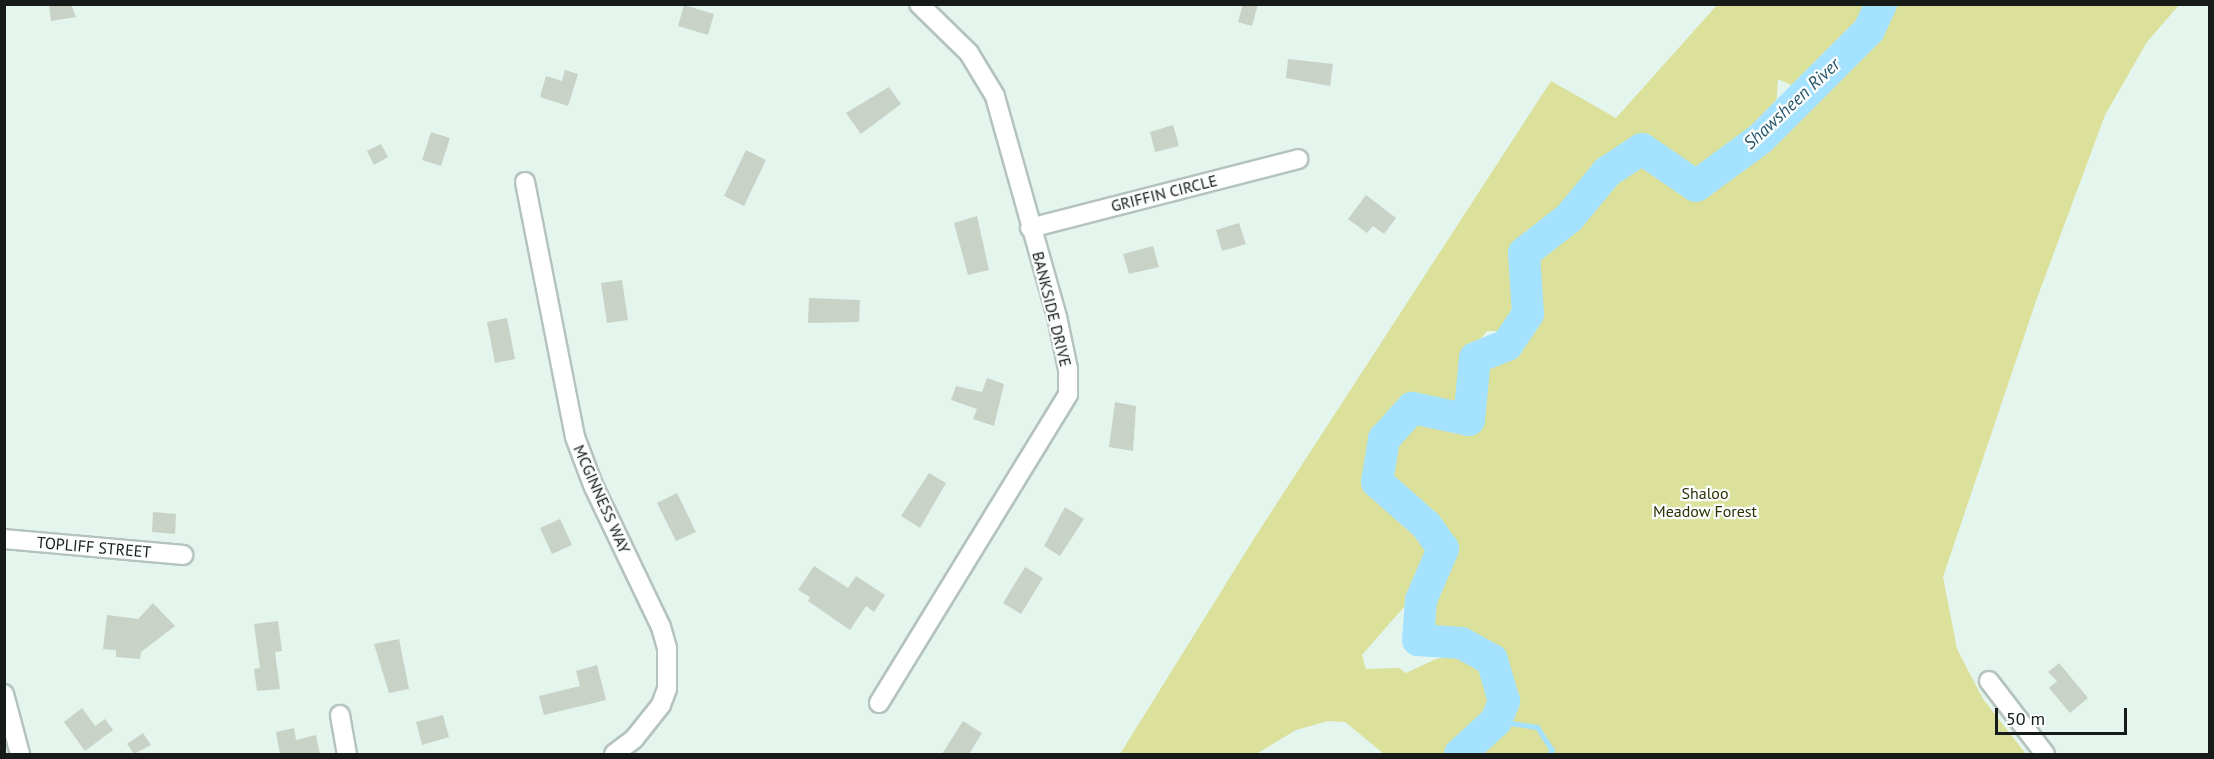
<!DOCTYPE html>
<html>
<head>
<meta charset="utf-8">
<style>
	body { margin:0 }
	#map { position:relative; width:2214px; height:759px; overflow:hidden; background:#e4f5ee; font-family:"PT Sans",sans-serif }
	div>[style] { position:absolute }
	.green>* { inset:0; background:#dbe09a }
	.stream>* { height:5px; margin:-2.5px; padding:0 2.5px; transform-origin:2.5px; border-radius:2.5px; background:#a4e2ff }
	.river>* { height:32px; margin:-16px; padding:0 16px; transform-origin:16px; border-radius:16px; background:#a4e2ff }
	.building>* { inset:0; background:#c8d2c6 }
	.roads { filter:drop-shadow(2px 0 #b4c3bd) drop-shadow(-2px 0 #b4c3bd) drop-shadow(0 2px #b4c3bd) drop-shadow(0 -2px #b4c3bd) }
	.minor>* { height:18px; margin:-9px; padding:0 9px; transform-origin:9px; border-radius:9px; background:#fff }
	span { translate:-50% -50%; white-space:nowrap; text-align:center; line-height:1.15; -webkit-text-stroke:4.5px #fbfefd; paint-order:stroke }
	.street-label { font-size:16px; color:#161b19 }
	.park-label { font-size:16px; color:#2e3004 }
	.water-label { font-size:18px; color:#255669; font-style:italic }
	.frame { position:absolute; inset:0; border:6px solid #161b19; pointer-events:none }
	.scale { position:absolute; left:1995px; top:708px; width:132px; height:27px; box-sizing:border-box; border:3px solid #161b19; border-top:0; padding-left:8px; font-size:18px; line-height:21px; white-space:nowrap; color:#161b19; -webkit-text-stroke:4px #fbfefd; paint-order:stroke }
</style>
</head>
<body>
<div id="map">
	<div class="green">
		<div style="clip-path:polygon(evenodd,1718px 4px,2179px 5px,2147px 42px,2105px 115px,2036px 301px,1943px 577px,1957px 649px,1983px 699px,2026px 754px,1460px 754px,1496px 721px,1504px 701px,1492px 660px,1461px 643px,1418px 640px,1421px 600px,1431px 576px,1362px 655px,1366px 669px,1399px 668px,1406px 673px,1436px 659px,1472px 653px,1480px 656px,1498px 696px,1498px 705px,1484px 725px,1453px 743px,1445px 754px,1384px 754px,1345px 722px,1328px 721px,1296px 730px,1256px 754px,1120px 754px,1255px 537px,1551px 81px,1616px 118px,1718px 4px,1778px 79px,1805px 91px,1757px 141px,1775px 119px,1778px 79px,1718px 4px,1672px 169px,1695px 169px,1708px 177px,1696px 185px,1672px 169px,1718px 4px,1501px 331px,1511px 339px,1507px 345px,1475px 358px,1473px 377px,1469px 365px,1482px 347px,1481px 338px,1487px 331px,1501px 331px,1718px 4px,1445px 407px,1470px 408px,1469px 419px,1423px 410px,1445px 407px,1718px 4px,1377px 482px,1425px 525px,1394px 511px,1377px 482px)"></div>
	</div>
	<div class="stream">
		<div style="left:1496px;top:721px;width:41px;rotate:8.3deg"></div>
		<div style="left:1537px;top:727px;width:27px;rotate:57deg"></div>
		<div style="left:1552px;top:750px;width:5px;rotate:127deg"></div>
	</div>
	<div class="river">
		<div style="left:1460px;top:754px;width:49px;rotate:-42.5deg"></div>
		<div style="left:1496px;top:721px;width:22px;rotate:-68deg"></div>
		<div style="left:1504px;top:701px;width:43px;rotate:-106.3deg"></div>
		<div style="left:1492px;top:660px;width:35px;rotate:-151deg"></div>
		<div style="left:1461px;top:643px;width:43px;rotate:-176deg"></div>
		<div style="left:1418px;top:640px;width:40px;rotate:-85.7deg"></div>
		<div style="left:1421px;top:600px;width:56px;rotate:-66.7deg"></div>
		<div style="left:1443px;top:549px;width:29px;rotate:-125deg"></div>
		<div style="left:1426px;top:525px;width:65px;rotate:-138.7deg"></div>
		<div style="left:1377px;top:482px;width:44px;rotate:-80.8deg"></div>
		<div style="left:1384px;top:439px;width:42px;rotate:-47.9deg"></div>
		<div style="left:1412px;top:408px;width:58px;rotate:11.9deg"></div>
		<div style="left:1469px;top:420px;width:62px;rotate:-84.5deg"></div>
		<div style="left:1475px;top:358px;width:35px;rotate:-22deg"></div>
		<div style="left:1507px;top:345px;width:37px;rotate:-56deg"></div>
		<div style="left:1528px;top:314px;width:61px;rotate:-93.8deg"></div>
		<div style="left:1524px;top:253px;width:57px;rotate:-37.9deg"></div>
		<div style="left:1569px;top:218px;width:60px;rotate:-50.4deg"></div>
		<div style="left:1607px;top:172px;width:42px;rotate:-33.3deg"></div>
		<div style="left:1642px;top:149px;width:65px;rotate:34.4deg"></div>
		<div style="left:1696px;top:186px;width:79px;rotate:-36.3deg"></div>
		<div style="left:1760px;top:139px;width:154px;rotate:-45deg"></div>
		<div style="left:1869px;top:30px;width:29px;rotate:-65deg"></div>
	</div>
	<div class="building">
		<div style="clip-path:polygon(49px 4px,71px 4px,76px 17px,51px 21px)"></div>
		<div style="clip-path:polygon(1243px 4px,1258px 4px,1252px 26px,1238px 22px)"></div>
		<div style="clip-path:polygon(684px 5px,714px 14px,708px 35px,678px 26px)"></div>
		<div style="clip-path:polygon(1288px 59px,1333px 64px,1330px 86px,1286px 78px)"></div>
		<div style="clip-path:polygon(565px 70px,578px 74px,568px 106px,540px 97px,546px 76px,562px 81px)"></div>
		<div style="clip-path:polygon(889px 87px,901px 104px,861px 134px,846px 113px)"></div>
		<div style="clip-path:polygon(1173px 125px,1179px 146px,1155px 152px,1150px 132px)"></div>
		<div style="clip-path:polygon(431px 132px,450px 138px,441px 166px,422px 160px)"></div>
		<div style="clip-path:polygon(381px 144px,388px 157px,374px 165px,367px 151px)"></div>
		<div style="clip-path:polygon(746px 150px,766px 160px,744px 206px,724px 196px)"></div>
		<div style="clip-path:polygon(1366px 195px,1396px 218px,1384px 234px,1373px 226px,1367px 233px,1348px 219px)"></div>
		<div style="clip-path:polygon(977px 216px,989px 270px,968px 275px,954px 223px)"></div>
		<div style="clip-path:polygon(1239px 223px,1246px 244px,1222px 251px,1216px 230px)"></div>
		<div style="clip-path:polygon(1153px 246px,1159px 267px,1129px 274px,1123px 254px)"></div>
		<div style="clip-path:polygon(622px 280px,628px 320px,607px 323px,601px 283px)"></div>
		<div style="clip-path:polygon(809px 298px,860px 300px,859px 322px,808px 323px)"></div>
		<div style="clip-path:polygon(507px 318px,515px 359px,495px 363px,487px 322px)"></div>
		<div style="clip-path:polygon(987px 378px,1004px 384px,994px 426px,973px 419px,977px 409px,951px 400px,956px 386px,982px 392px)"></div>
		<div style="clip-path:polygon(1115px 402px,1136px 406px,1133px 451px,1109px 447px)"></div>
		<div style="clip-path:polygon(929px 473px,946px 483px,920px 528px,901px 516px)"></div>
		<div style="clip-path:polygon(677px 493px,696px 532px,676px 541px,657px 503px)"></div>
		<div style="clip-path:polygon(1065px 507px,1084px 519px,1060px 556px,1044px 546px)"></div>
		<div style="clip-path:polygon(153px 512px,176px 514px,175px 534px,152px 532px)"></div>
		<div style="clip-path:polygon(560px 519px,572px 545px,552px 554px,540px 528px)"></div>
		<div style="clip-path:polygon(814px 566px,848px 588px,856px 576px,885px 595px,874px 612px,866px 606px,850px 630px,808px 601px,810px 597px,798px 590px)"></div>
		<div style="clip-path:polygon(1025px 567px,1043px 578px,1021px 614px,1003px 603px)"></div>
		<div style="clip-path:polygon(153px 603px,175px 626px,141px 652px,140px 659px,116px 657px,116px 650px,103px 649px,107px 615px,138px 619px)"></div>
		<div style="clip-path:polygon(278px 621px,282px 651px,275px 652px,280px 689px,257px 691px,254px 669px,260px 668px,254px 624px)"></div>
		<div style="clip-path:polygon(399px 639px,409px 689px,389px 693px,374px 644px)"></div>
		<div style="clip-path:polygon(2059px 663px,2088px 698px,2070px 713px,2049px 688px,2057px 681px,2048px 672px)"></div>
		<div style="clip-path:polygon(597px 665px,606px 700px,544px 715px,539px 696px,580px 686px,576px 671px)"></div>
		<div style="clip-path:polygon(82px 708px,95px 726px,105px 719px,113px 730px,85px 751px,64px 722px)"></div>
		<div style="clip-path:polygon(443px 715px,449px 737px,422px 745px,416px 722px)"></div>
		<div style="clip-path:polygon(963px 721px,982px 733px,969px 754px,942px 754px)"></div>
		<div style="clip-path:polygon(294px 728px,296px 740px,316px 735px,320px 754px,280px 754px,276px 732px)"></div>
		<div style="clip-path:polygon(143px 733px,151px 745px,134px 754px,127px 744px)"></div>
	</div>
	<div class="roads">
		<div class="minor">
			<div style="left:525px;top:182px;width:260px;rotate:78.9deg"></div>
			<div style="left:575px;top:437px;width:51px;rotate:69.4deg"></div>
			<div style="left:593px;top:485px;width:157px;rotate:64.4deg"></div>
			<div style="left:661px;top:627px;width:22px;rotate:74deg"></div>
			<div style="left:667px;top:648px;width:41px;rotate:90deg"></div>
			<div style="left:667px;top:689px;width:17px;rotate:111deg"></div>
			<div style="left:661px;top:705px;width:43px;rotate:128.5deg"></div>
			<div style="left:634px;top:739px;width:25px;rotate:143deg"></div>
			<div style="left:1030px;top:228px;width:277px;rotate:-14.4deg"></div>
			<div style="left:4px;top:539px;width:180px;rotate:5.1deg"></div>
			<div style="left:1989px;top:681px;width:92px;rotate:52.5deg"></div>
			<div style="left:4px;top:694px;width:62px;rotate:75.1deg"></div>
			<div style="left:879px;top:703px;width:362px;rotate:-58.5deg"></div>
			<div style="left:1068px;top:394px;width:25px;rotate:-90deg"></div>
			<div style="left:1068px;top:369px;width:53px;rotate:-101.9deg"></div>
			<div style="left:1057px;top:317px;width:230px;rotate:-105.7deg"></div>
			<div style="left:995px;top:96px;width:50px;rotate:-121.2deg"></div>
			<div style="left:969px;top:53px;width:70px;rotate:-135.6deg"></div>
			<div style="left:340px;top:715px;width:40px;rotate:80deg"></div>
		</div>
	</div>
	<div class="street-label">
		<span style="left:1164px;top:193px;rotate:-14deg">GRIFFIN CIRCLE</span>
		<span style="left:1052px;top:309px;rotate:76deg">BANKSIDE DRIVE</span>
		<span style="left:602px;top:499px;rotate:66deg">MCGINNESS WAY</span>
		<span style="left:94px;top:547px;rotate:5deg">TOPLIFF STREET</span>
	</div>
	<div class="park-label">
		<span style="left:1705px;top:502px">Shaloo<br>Meadow Forest</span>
	</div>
	<div class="water-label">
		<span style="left:1792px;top:104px;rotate:-43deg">Shawsheen River</span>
	</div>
	<div class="frame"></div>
	<div class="scale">50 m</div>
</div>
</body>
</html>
